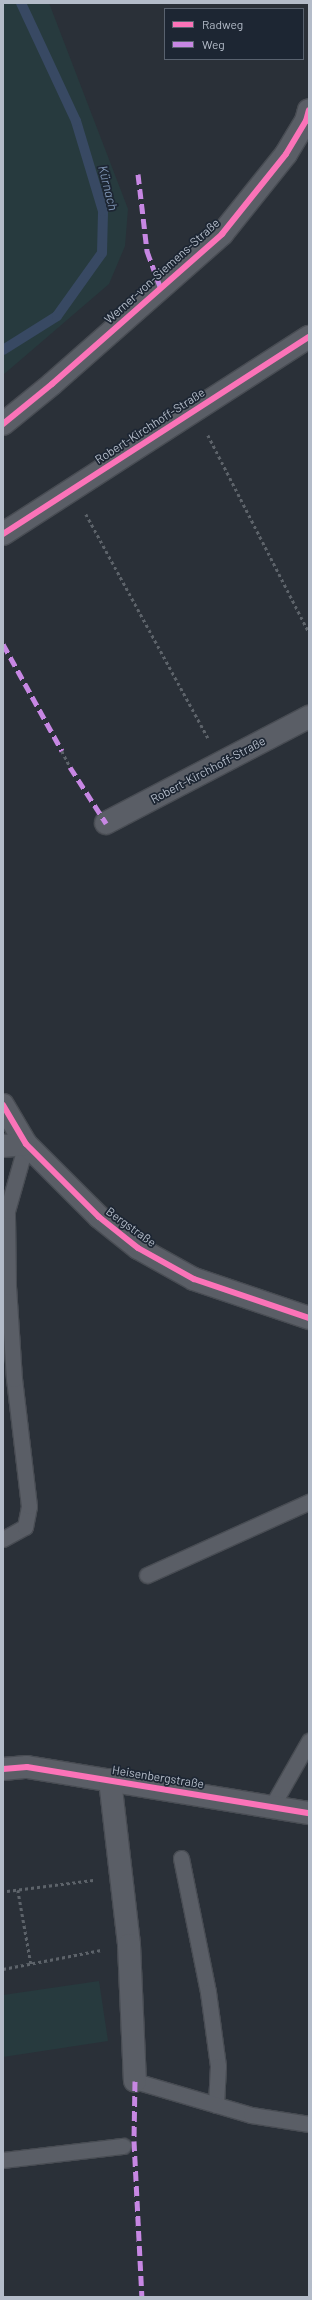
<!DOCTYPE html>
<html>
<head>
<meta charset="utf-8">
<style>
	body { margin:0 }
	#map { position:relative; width:312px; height:2300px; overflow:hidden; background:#2a3038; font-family:Barlow,sans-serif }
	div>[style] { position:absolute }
	.green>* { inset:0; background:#273a3e }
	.stream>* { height:10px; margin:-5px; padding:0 5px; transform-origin:5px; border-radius:5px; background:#384963 }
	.path>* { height:2.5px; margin-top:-1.25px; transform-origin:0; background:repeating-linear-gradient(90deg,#5d636a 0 3px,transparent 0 6px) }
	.roads { filter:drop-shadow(1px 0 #484c53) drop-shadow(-1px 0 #484c53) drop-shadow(0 1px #484c53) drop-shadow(0 -1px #484c53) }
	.service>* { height:15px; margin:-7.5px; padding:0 7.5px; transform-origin:7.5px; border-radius:7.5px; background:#5a5e66 }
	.minor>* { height:22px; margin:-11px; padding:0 11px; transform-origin:11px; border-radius:11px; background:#5a5e66 }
	.tertiary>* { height:22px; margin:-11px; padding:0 11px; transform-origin:11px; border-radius:11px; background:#5a5e66 }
	.quiet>* { height:5px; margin-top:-2.5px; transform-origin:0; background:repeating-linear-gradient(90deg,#c787e3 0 10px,transparent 0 15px) }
	.cycleway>* { height:6px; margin:-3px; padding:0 3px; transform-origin:3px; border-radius:3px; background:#fb73b8 }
	span { translate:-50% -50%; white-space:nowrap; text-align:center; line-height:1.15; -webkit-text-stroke:3.5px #1d2633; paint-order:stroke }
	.street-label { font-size:12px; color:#b4bcc9 }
	.water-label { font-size:13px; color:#7c92b1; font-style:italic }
	.frame { position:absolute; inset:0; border:4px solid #b4bcc9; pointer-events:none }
	.legend { position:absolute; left:164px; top:8px; width:140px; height:52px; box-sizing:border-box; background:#1d2633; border:1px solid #59626f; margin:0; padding:5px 7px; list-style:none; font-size:12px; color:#b4bcc9 }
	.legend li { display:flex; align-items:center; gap:8px; height:20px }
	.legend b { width:20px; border:1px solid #59626f }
</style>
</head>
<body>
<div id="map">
	<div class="green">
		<div style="clip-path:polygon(3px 3px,49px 3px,128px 209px,125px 246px,109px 284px,3px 375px)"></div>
		<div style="clip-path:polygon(99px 1981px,108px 2041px,3px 2057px,3px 1995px)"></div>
	</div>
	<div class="stream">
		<div style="left:3px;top:350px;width:64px;rotate:-32.2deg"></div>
		<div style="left:57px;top:316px;width:77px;rotate:-54.5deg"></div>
		<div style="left:102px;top:253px;width:42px;rotate:-88.6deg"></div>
		<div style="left:103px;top:211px;width:94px;rotate:-106.7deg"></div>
		<div style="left:76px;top:121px;width:130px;rotate:-115deg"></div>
	</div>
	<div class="path">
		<div style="left:208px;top:435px;width:221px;rotate:62.9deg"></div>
		<div style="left:86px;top:514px;width:255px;rotate:61.4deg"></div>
		<div style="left:62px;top:751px;width:18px;rotate:63deg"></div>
		<div style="left:18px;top:1890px;width:75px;rotate:80deg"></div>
		<div style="left:7px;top:1891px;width:87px;rotate:-7.3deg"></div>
		<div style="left:3px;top:1969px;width:100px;rotate:-11deg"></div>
	</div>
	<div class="roads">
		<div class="service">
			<div style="left:3px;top:1539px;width:25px;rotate:-29deg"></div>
			<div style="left:25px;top:1527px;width:21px;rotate:-79deg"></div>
			<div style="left:29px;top:1506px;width:128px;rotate:-96.7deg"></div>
			<div style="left:14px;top:1379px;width:92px;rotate:-93.7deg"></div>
			<div style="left:8px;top:1287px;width:76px;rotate:-90.8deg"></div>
			<div style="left:7px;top:1211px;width:70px;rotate:-74.2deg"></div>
			<div style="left:147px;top:1575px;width:178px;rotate:-24.3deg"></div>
			<div style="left:272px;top:1806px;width:75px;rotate:-60.4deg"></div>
			<div style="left:181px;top:1858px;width:137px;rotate:78.6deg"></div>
			<div style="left:208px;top:1992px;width:75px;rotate:82.3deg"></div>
			<div style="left:218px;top:2066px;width:39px;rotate:93deg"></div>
			<div style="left:135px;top:2081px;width:121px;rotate:16.3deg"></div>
			<div style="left:251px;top:2115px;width:59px;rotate:8.8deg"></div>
			<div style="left:3px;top:2160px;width:121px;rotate:-6.7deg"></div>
		</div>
		<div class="minor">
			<div style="left:3px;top:534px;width:364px;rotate:-32.8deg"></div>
			<div style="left:106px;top:823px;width:229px;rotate:-27.6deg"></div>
			<div style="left:3px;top:1105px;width:45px;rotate:59.5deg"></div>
			<div style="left:26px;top:1144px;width:103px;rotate:45deg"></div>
			<div style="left:99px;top:1217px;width:50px;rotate:38.5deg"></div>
			<div style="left:138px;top:1248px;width:64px;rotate:29deg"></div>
			<div style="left:194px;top:1279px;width:121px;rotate:18.7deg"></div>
			<div style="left:3px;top:1146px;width:23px;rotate:-5deg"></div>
			<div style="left:3px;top:1769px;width:24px;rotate:-5deg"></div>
			<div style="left:27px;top:1767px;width:286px;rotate:9.3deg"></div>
			<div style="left:110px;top:1780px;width:166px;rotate:83.4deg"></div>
			<div style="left:129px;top:1945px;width:136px;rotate:87.5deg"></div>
		</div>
		<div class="tertiary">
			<div style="left:3px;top:424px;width:63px;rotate:-39.2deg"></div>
			<div style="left:52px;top:384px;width:227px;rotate:-41.4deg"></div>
			<div style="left:222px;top:234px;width:102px;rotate:-51.3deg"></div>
			<div style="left:286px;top:154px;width:39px;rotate:-59deg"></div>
			<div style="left:306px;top:121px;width:11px;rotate:-75deg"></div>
		</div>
	</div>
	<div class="quiet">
		<div style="left:138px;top:174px;width:78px;rotate:83.3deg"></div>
		<div style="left:147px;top:251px;width:40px;rotate:69.8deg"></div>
		<div style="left:3px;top:644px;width:122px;rotate:61.1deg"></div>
		<div style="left:70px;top:767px;width:67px;rotate:57.3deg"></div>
		<div style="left:135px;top:2081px;width:60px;rotate:91deg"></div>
		<div style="left:134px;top:2141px;width:156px;rotate:87.1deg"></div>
	</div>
	<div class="cycleway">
		<div style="left:3px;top:424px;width:63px;rotate:-39.2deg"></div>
		<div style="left:52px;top:384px;width:227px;rotate:-41.4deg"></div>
		<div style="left:222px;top:234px;width:102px;rotate:-51.3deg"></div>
		<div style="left:286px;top:154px;width:39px;rotate:-59deg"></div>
		<div style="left:306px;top:121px;width:11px;rotate:-75deg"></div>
		<div style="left:3px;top:534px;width:364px;rotate:-32.8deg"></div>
		<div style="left:3px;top:1105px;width:45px;rotate:59.5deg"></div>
		<div style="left:26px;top:1144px;width:103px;rotate:45deg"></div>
		<div style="left:99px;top:1217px;width:50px;rotate:38.5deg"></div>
		<div style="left:138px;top:1248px;width:64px;rotate:29deg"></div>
		<div style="left:194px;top:1279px;width:121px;rotate:18.7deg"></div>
		<div style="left:3px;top:1769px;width:24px;rotate:-5deg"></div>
		<div style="left:27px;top:1767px;width:286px;rotate:9.3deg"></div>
	</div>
	<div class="street-label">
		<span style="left:162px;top:271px;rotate:-42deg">Werner-von-Siemens-Straße</span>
		<span style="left:150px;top:426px;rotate:-33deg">Robert-Kirchhoff-Straße</span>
		<span style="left:208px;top:770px;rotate:-28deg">Robert-Kirchhoff-Straße</span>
		<span style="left:131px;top:1227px;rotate:36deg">Bergstraße</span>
		<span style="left:158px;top:1777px;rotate:9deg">Heisenbergstraße</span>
	</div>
	<div class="water-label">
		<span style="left:108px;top:188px;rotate:76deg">Kürnach</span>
	</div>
	<div class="frame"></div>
	<ul class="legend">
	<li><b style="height:5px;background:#fb73b8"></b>Radweg</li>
	<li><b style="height:5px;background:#c787e3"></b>Weg</li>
	</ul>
</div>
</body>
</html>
